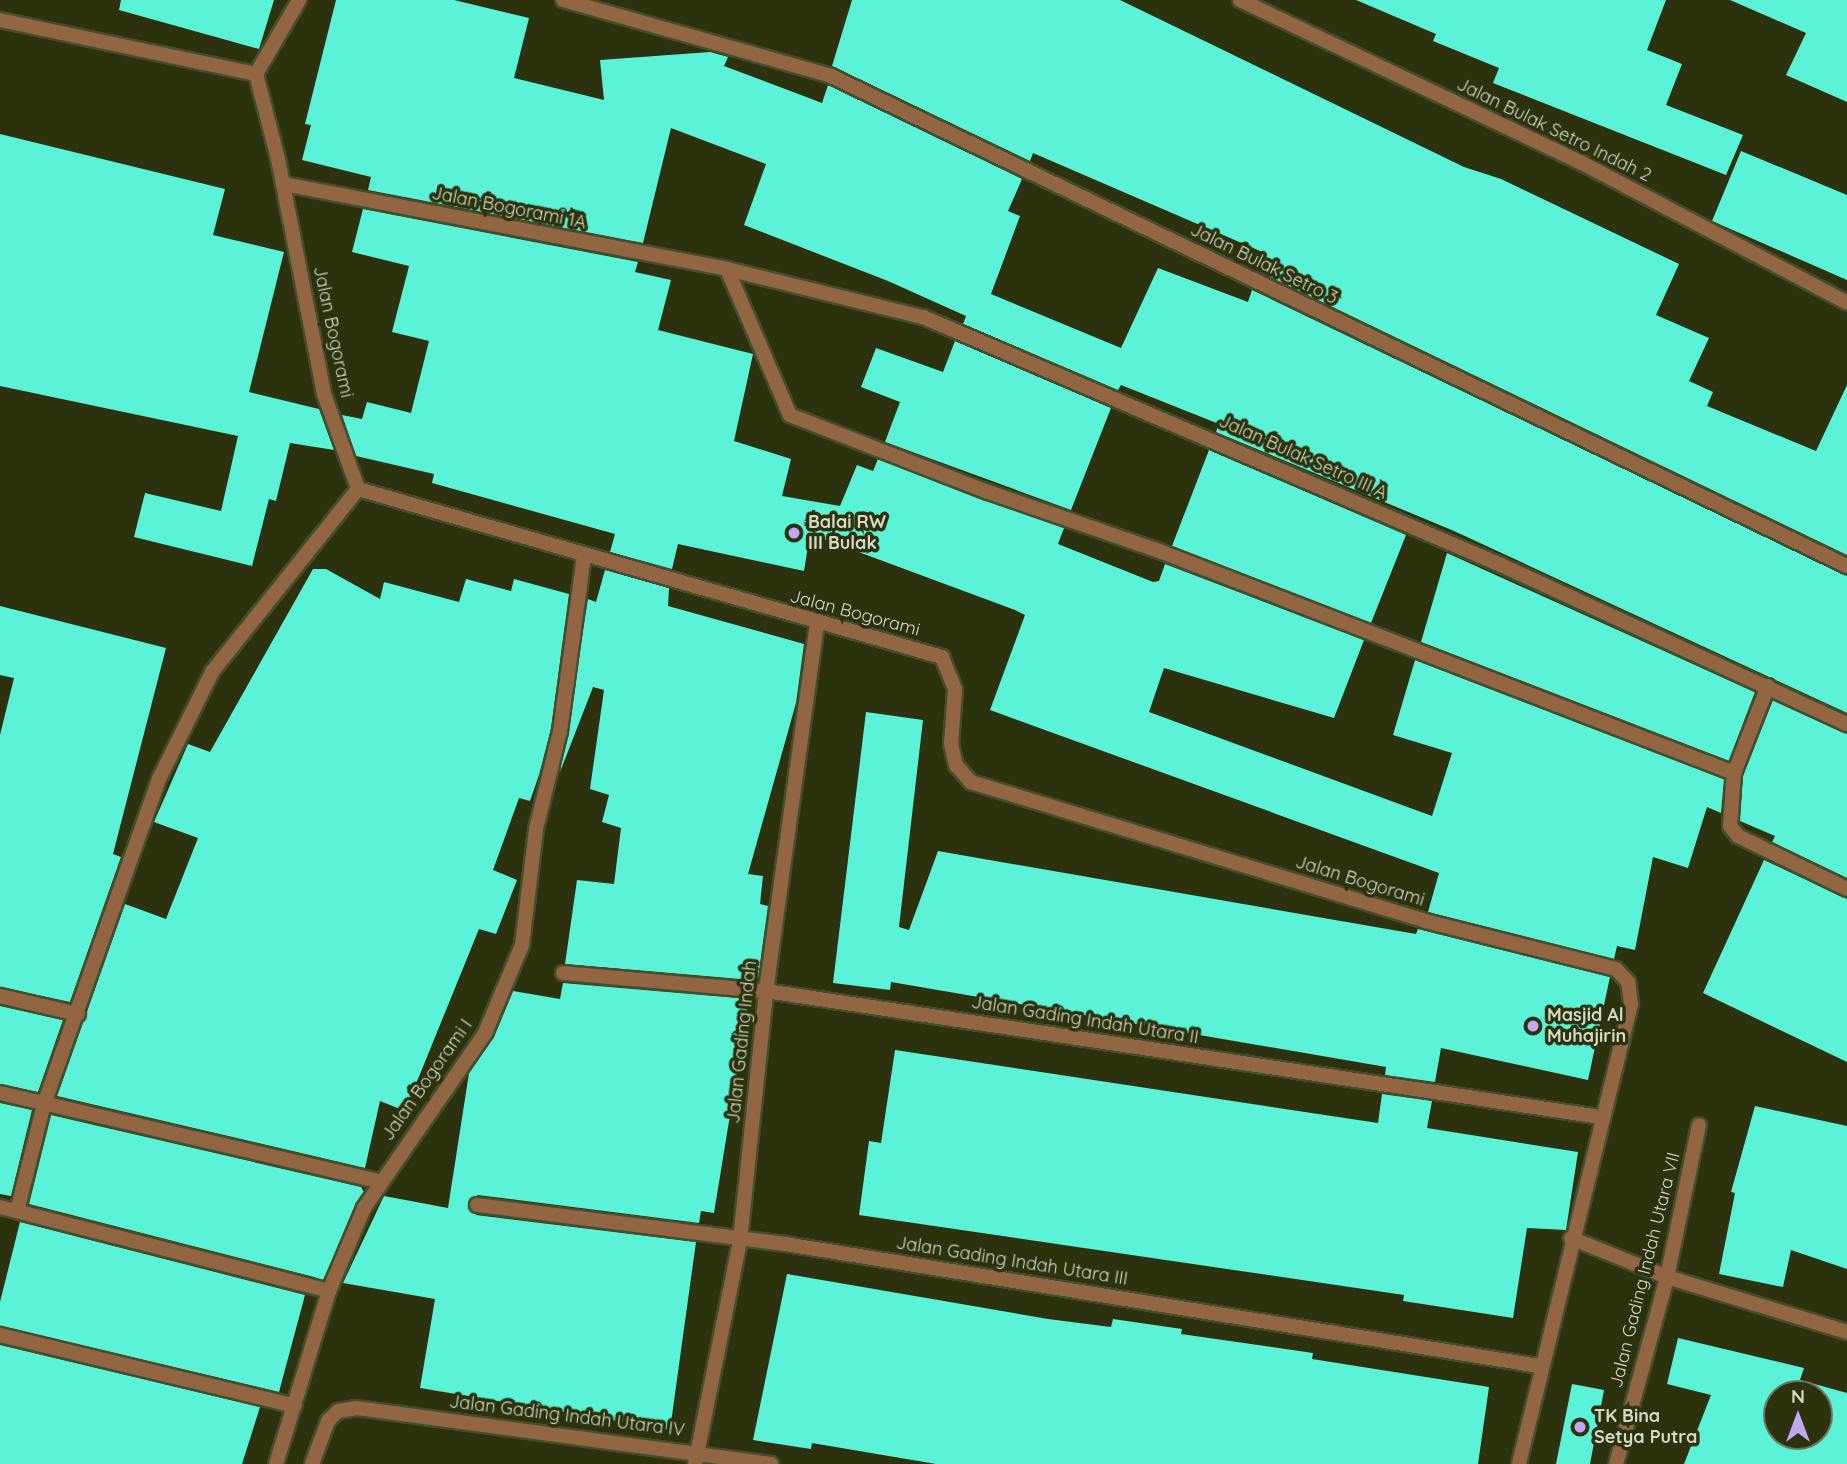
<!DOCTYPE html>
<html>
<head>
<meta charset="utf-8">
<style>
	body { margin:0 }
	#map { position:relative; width:1847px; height:1464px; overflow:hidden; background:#2b320d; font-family:Quicksand,sans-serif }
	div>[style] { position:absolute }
	.building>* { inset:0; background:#5bf3d7 }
	.roads { filter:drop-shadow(2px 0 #464d2b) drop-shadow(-2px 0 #464d2b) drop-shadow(0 2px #464d2b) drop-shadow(0 -2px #464d2b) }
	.street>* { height:14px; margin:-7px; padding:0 7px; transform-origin:7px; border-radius:7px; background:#926643 }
	.dots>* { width:19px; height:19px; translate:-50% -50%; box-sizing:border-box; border:4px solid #2b320d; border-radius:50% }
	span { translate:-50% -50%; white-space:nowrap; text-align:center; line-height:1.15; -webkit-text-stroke:7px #2b320d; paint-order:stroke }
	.street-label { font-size:18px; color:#d5dac6 }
	.poi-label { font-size:18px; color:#d5dac6; font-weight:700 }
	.left { translate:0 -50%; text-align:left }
	.north { position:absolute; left:1763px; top:1380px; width:70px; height:70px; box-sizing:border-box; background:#2b320d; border:2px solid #6f7557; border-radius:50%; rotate:0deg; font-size:19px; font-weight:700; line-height:28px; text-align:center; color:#d5dac6 }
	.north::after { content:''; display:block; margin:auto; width:24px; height:32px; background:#c1a8f3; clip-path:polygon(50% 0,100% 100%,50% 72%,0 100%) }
</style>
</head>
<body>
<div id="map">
	<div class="building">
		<div style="clip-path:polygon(121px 0,274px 0,259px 49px,119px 10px)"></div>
		<div style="clip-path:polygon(336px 0,454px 0,529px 18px,514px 78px,604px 100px,600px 60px,710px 52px,728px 57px,724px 66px,822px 103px,828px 85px,1022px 179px,1008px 211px,1020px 216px,991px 294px,1121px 348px,1158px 268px,1248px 302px,1252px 290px,1847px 576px,1847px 713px,1454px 531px,1216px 432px,1219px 424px,1121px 385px,1118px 390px,963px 324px,966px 316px,888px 281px,744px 225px,766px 164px,671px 128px,643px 243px,368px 190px,371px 177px,302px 160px,311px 125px,305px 124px)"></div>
		<div style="clip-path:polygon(852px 0,1120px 0,1464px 167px,1501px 179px,1679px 264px,1656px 315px,1709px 338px,1689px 381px,1713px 392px,1707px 406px,1816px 451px,1847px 385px,1847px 555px,1260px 272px,1267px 254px,1033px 153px,1030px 161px,832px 66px)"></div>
		<div style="clip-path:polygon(1356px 0,1666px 0,1647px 50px,1682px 64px,1666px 105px,1743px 135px,1726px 175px,1493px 83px,1499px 68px,1433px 41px,1436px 34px)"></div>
		<div style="clip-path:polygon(1730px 0,1847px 0,1847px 102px,1786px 75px,1806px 33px)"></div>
		<div style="clip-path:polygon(0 134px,225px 189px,213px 235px,284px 252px,249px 392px,319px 409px,334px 450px,290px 443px,276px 501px,269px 499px,252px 566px,134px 537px,145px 493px,221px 511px,238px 436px,0 386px)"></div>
		<div style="clip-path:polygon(1741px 151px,1847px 195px,1847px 280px,1712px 221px)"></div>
		<div style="clip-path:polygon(363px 209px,638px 262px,635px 272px,671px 280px,658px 330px,753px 354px,734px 441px,791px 459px,782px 496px,840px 506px,857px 465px,873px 471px,878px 459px,1064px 528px,1058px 544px,1153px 582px,1159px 581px,1165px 564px,1364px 640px,1334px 718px,1164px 668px,1149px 712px,1432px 816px,1452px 753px,1393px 735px,1415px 660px,1724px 779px,1721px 813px,1707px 807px,1688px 868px,1653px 857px,1635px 950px,1617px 946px,1614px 959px,1428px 912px,1439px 873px,990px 710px,1025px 615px,1015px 610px,810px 534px,804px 571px,678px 544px,672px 569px,610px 552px,615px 534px,432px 483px,434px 474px,356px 456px,342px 415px,362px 419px,367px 402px,411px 413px,429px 341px,392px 332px,409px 266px,352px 252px)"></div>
		<div style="clip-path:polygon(955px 341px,1111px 408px,1071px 510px,885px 442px,900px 402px,861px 387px,876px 348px,943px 372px)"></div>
		<div style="clip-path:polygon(1209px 450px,1406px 535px,1371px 623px,1172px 546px)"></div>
		<div style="clip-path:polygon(1447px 553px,1755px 692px,1729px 761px,1421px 642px)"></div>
		<div style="clip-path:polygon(313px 569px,326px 569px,380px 599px,384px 582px,459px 602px,466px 579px,511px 591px,514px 579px,569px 594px,551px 729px,539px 775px,530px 801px,519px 798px,493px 870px,517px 880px,496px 934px,479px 929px,405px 1111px,380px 1101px,365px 1168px,57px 1096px,125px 904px,166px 919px,198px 838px,154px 822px,188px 744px,210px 752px)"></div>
		<div style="clip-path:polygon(605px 570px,669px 588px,668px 606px,804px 644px,796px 703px,748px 874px,763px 876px,760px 904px,768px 906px,758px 978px,752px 980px,565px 964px,577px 880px,614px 884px,621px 828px,602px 822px,609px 795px,590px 789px,604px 690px,593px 687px,560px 772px,588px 599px,596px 602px)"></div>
		<div style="clip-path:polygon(0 606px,166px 648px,113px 854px,121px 857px,70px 1002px,0 987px,0 735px,14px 678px,0 675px)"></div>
		<div style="clip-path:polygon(1773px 700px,1847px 734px,1847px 878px,1772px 842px,1775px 836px,1740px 821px,1743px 775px)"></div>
		<div style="clip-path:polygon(866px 712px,923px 720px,899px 927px,909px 930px,938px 851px,1387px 929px,1416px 934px,1418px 929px,1610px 977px,1588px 1080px,1441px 1048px,1435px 1082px,1385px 1075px,1386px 1067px,891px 982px,890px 990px,833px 983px)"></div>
		<div style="clip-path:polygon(1764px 860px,1847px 899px,1847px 1062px,1703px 993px)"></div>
		<div style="clip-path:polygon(563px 983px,749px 999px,714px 1213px,701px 1211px,699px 1223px,478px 1195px,468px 1203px,476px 1215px,696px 1242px,670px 1430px,420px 1388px,435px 1299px,343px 1283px,384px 1196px,448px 1208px,469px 1073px,494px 1037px,513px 991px,560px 999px)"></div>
		<div style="clip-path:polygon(0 1006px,63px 1020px,38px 1092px,0 1084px)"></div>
		<div style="clip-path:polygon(895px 1050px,1378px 1123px,1382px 1094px,1432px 1101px,1427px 1128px,1578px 1152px,1566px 1230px,1527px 1228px,1513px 1318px,1403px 1301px,1404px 1295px,859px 1215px,869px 1141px,881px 1143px)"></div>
		<div style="clip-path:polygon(0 1103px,32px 1110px,11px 1196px,0 1194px)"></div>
		<div style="clip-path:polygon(1755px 1106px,1847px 1126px,1847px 1269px,1791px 1250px,1783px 1287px,1719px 1274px,1735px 1193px,1731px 1192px)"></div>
		<div style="clip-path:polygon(51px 1115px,361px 1187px,364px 1192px,323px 1280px,314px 1277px,29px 1204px)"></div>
		<div style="clip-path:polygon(20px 1222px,305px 1295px,279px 1392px,0 1326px,0 1302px)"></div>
		<div style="clip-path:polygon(787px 1274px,1048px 1319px,1111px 1327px,1113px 1319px,1182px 1329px,1181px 1334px,1313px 1353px,1312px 1359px,1489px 1387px,1478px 1464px,936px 1464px,812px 1443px,811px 1449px,753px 1440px)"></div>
		<div style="clip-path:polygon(evenodd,1678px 1338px,1804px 1368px,1800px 1380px,1847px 1393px,1847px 1464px,1684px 1464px,1711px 1395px,1667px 1384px,1678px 1338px,1777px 1394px,1819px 1394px,1819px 1436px,1777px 1436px,1777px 1394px)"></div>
		<div style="clip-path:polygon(0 1345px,260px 1407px,242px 1464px,0 1464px)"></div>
		<div style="clip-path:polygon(1572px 1384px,1604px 1390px,1590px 1464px,1556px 1464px)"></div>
	</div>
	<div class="roads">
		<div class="street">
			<div style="left:563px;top:0;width:279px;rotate:15.8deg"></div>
			<div style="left:831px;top:76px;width:1128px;rotate:25.75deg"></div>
			<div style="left:1240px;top:0;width:379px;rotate:25.5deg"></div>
			<div style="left:1582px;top:163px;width:300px;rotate:27.8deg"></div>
			<div style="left:0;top:20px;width:262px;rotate:11.9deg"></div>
			<div style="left:256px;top:74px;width:86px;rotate:-59.8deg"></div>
			<div style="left:256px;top:74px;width:88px;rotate:75.5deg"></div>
			<div style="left:278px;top:159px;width:239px;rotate:78.9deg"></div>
			<div style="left:324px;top:394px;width:101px;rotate:70.3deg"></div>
			<div style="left:358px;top:489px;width:608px;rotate:16.05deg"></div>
			<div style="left:942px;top:657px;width:35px;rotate:68deg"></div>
			<div style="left:955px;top:690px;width:54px;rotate:94.2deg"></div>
			<div style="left:951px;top:744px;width:22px;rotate:77deg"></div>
			<div style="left:956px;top:765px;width:23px;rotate:49deg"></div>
			<div style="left:971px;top:782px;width:475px;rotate:17deg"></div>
			<div style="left:1425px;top:921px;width:197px;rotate:14.1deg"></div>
			<div style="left:1616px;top:969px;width:18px;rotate:47deg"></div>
			<div style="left:1628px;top:982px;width:22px;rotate:82deg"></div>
			<div style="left:1631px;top:1004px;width:473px;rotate:103.7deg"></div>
			<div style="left:283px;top:184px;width:452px;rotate:10.8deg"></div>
			<div style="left:727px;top:269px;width:202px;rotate:13.8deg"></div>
			<div style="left:923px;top:317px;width:629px;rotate:23.22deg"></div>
			<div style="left:1501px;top:565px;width:381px;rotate:24.7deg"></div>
			<div style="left:727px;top:269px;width:159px;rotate:66.7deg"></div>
			<div style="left:790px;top:415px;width:212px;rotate:21.3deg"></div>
			<div style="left:988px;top:492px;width:176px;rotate:19deg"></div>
			<div style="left:1154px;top:549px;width:622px;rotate:21.12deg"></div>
			<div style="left:1768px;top:686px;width:93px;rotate:111.3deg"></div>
			<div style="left:1734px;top:773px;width:53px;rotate:94.3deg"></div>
			<div style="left:1730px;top:826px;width:13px;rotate:51deg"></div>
			<div style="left:1738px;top:836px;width:121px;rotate:25.9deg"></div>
			<div style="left:563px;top:973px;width:204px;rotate:5.1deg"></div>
			<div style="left:766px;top:991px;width:843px;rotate:8.59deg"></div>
			<div style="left:0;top:996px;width:80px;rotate:13deg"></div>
			<div style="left:0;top:1093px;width:391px;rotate:13.1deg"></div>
			<div style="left:477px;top:1205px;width:310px;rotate:7.2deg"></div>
			<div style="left:785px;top:1244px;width:764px;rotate:9.19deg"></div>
			<div style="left:0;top:1207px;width:340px;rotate:14.3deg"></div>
			<div style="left:17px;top:1211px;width:110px;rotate:-75.8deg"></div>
			<div style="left:44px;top:1104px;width:345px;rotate:-70.5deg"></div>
			<div style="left:159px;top:779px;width:119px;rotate:-63.6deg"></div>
			<div style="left:212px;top:672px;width:234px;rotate:-51.4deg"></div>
			<div style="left:1571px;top:1238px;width:104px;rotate:22.1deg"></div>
			<div style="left:1667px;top:1277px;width:188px;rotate:17deg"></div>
			<div style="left:0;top:1335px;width:303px;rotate:13.5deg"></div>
			<div style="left:276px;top:1464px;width:181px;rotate:-73deg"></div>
			<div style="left:329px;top:1291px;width:90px;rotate:-67.1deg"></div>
			<div style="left:364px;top:1208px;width:213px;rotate:-55.3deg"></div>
			<div style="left:485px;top:1033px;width:95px;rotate:-67.2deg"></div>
			<div style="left:522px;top:945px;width:117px;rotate:-83.1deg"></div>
			<div style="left:536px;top:829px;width:101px;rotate:-76.2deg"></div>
			<div style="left:560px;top:731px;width:178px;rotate:-82.2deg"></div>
			<div style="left:312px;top:1464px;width:46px;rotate:-69.6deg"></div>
			<div style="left:328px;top:1421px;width:14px;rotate:-45deg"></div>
			<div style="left:338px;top:1411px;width:19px;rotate:-9deg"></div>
			<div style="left:357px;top:1408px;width:418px;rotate:7.7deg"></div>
			<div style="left:695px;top:1464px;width:228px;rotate:-78.6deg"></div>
			<div style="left:740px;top:1240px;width:250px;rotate:-84deg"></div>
			<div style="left:766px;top:991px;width:372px;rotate:-82.1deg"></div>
			<div style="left:1616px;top:1464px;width:194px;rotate:-74.7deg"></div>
			<div style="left:1667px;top:1277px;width:155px;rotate:-78.1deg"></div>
		</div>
	</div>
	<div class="dots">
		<div style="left:794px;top:533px;background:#c1a8f3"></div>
		<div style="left:1533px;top:1026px;background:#c1a8f3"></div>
		<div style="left:1580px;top:1427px;background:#c1a8f3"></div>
	</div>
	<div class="street-label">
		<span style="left:1554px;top:130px;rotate:26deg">Jalan Bulak Setro Indah 2</span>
		<span style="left:509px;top:208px;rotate:11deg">Jalan Bogorami 1A</span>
		<span style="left:1264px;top:264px;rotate:26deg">Jalan Bulak Setro 3</span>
		<span style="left:333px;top:332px;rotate:78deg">Jalan Bogorami</span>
		<span style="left:1303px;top:457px;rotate:24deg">Jalan Bulak Setro III A</span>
		<span style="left:855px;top:613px;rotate:15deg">Jalan Bogorami</span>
		<span style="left:1360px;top:881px;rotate:17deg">Jalan Bogorami</span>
		<span style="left:1085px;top:1020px;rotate:9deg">Jalan Gading Indah Utara II</span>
		<span style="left:742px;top:1042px;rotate:-84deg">Jalan Gading Indah</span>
		<span style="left:427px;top:1080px;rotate:-55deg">Jalan Bogorami I</span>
		<span style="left:1012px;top:1261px;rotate:9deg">Jalan Gading Indah Utara III</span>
		<span style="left:1645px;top:1270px;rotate:-76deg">Jalan Gading Indah Utara VII</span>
		<span style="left:567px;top:1416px;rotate:7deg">Jalan Gading Indah Utara IV</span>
	</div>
	<div class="poi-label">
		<span class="left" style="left:808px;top:533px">Balai RW<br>III Bulak</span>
		<span class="left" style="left:1547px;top:1026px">Masjid Al<br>Muhajirin</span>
		<span class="left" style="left:1594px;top:1427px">TK Bina<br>Setya Putra</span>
	</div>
	<div class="north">N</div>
</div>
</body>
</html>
